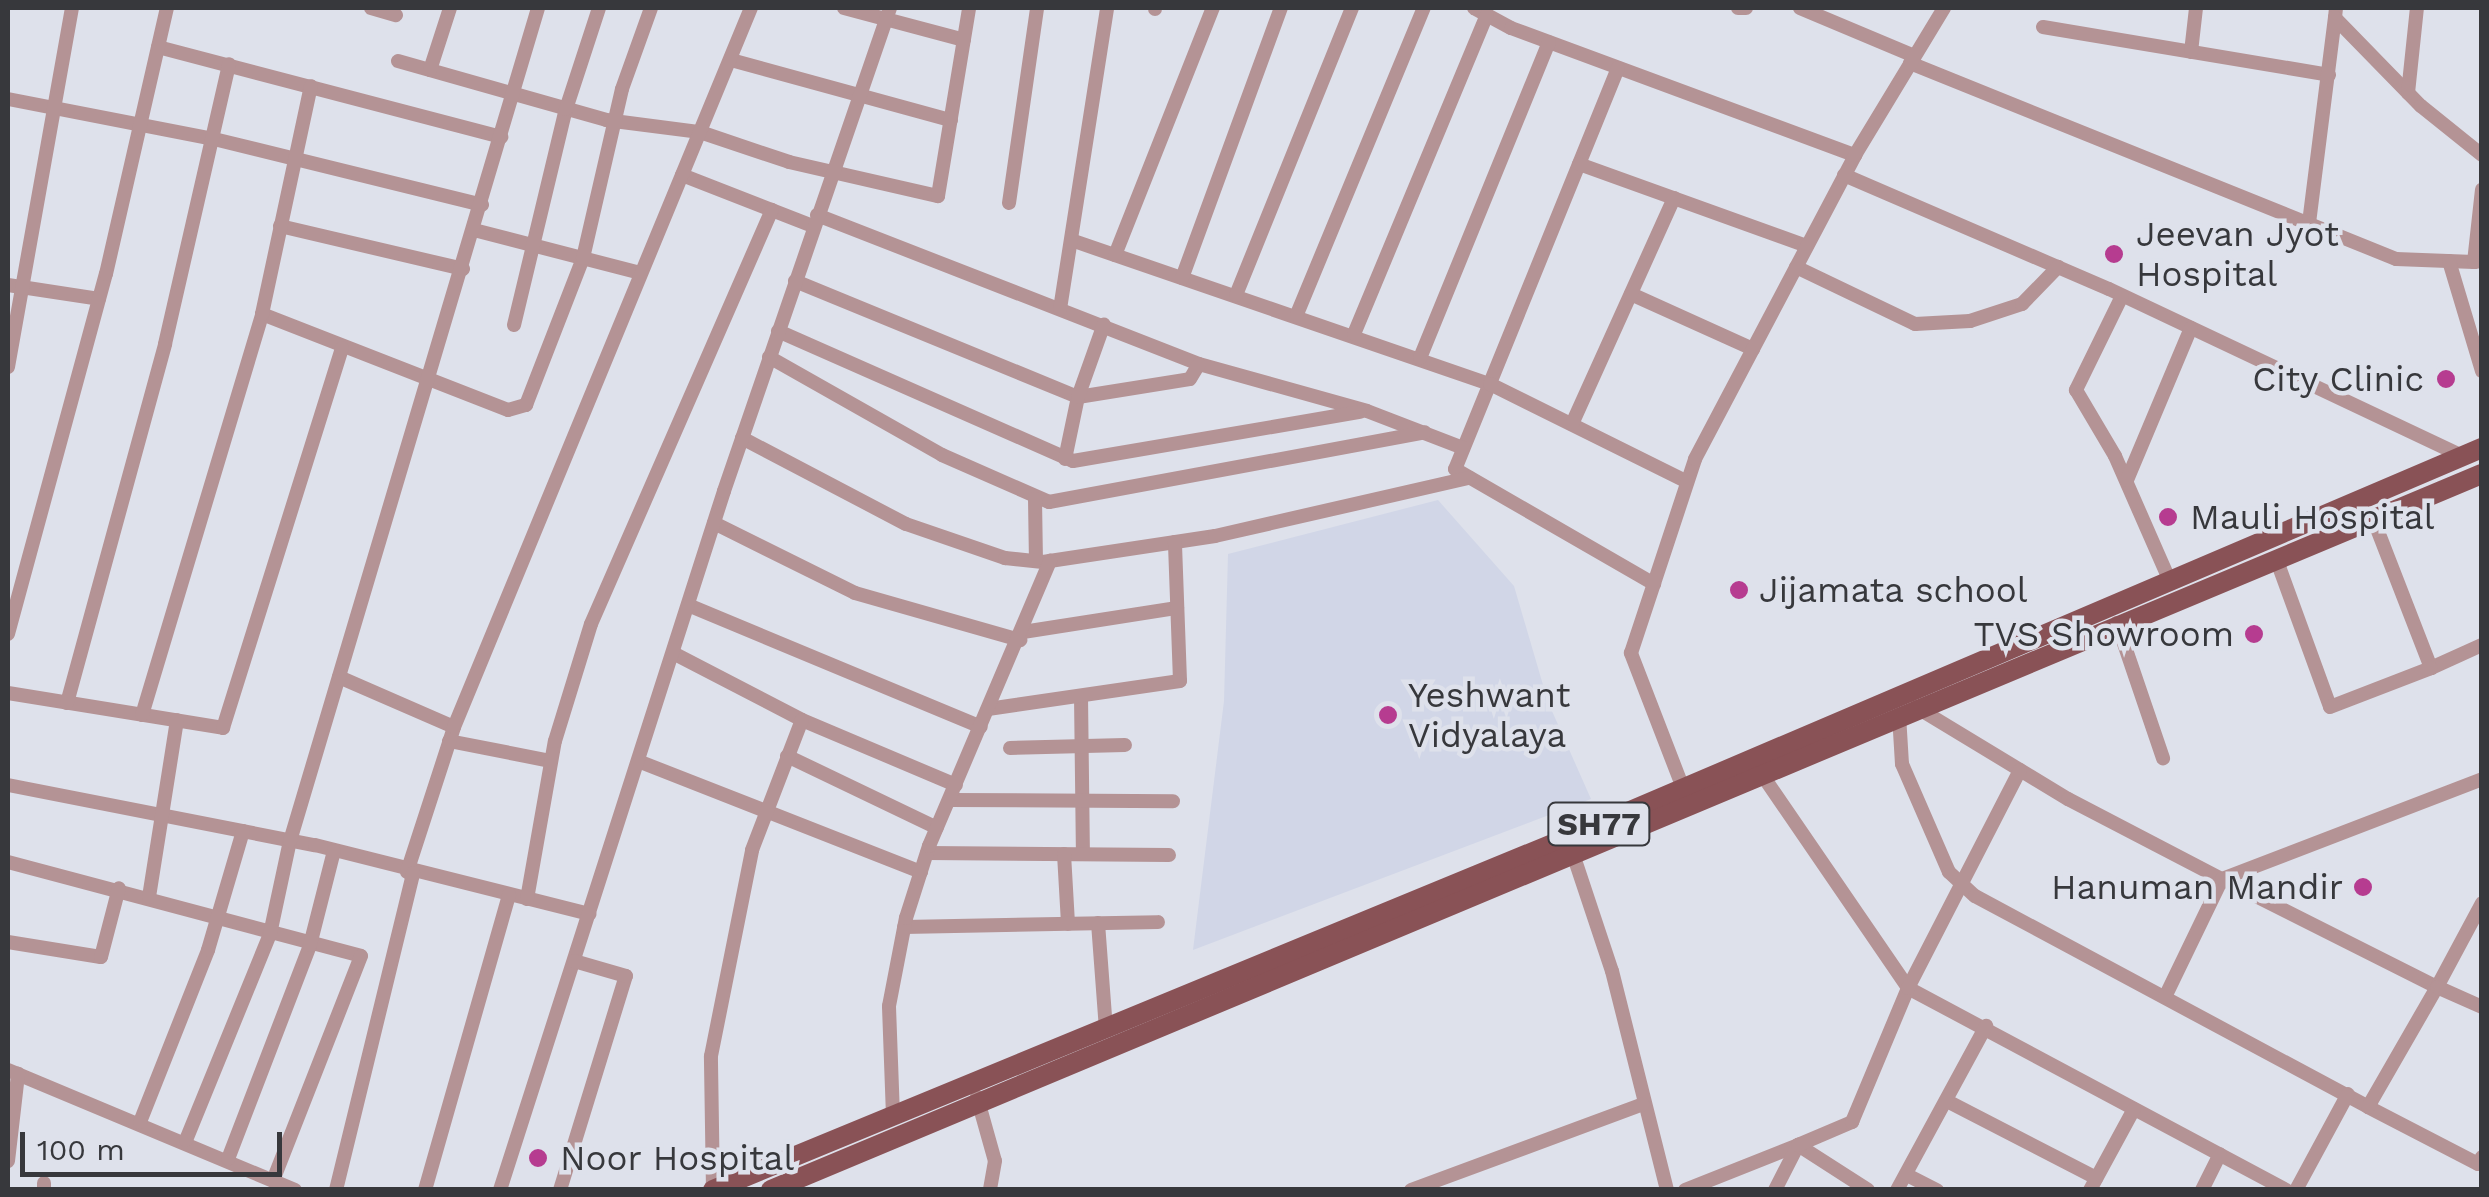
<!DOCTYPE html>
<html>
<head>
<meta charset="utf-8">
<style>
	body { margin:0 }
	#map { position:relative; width:2489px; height:1197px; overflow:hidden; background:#dee1eb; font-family:"Work Sans",sans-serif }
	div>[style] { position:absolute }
	.built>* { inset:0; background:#d1d6e7 }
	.minor>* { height:14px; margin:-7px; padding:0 7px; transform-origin:7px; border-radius:7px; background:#b49395 }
	.primary>* { height:20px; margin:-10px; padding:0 10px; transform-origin:10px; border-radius:10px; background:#895256 }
	.dots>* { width:28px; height:28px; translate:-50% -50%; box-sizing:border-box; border:5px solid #dee1eb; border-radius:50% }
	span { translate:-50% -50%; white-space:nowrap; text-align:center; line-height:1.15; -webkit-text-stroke:9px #dee1eb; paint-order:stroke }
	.shield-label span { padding:2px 8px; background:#dee1eb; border:2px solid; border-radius:8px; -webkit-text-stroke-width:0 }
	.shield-label { font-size:32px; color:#37383c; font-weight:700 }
	.poi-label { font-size:35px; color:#37383c }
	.left { translate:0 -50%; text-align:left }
	.right { translate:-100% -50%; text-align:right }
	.frame { position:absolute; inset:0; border:10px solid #37383c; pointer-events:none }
	.scale { position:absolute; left:20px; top:1132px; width:262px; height:45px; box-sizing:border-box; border:5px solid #37383c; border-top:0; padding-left:12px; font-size:30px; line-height:35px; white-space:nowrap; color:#37383c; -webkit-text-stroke:8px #dee1eb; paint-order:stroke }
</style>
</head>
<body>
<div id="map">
	<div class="built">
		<div style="clip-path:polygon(1438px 500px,1514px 586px,1548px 702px,1591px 799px,1193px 950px,1224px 701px,1228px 554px)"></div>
	</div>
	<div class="minor">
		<div style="left:371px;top:8px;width:26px;rotate:16deg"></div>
		<div style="left:844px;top:8px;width:124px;rotate:14.9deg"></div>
		<div style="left:1474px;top:8px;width:42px;rotate:28.4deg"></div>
		<div style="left:1511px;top:28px;width:367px;rotate:20.3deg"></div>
		<div style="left:1738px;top:8px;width:8px"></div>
		<div style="left:1800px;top:8px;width:124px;rotate:22.8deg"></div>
		<div style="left:2336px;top:8px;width:10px;rotate:96deg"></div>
		<div style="left:2335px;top:18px;width:123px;rotate:45.7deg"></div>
		<div style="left:2421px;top:106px;width:78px;rotate:38.8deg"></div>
		<div style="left:1155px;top:9px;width:1px;rotate:-90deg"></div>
		<div style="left:2043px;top:27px;width:290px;rotate:9.5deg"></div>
		<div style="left:158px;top:47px;width:355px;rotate:14.7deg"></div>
		<div style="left:2191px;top:52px;width:44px;rotate:-83.5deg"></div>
		<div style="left:731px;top:60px;width:228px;rotate:15.3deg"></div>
		<div style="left:398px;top:61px;width:216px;rotate:15.8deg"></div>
		<div style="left:606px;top:120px;width:95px;rotate:7.3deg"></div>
		<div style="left:700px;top:132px;width:94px;rotate:18.6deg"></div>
		<div style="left:789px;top:162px;width:153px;rotate:12.9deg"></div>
		<div style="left:938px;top:196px;width:191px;rotate:-80.6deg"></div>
		<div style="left:1910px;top:63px;width:524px;rotate:21.96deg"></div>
		<div style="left:2396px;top:259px;width:78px;rotate:2.2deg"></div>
		<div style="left:1618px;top:68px;width:433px;rotate:112.1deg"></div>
		<div style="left:1455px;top:469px;width:230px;rotate:30deg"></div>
		<div style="left:430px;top:70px;width:65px;rotate:-72.1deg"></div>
		<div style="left:2408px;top:93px;width:85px;rotate:-84deg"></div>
		<div style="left:8px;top:99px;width:210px;rotate:11deg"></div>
		<div style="left:214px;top:139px;width:276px;rotate:13.8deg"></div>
		<div style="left:1579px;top:164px;width:242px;rotate:19.8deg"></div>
		<div style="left:682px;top:175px;width:141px;rotate:21.3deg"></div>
		<div style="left:1844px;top:175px;width:288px;rotate:23.3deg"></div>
		<div style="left:2109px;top:289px;width:391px;rotate:25.3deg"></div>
		<div style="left:1009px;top:203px;width:197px;rotate:-81.8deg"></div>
		<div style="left:817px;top:215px;width:410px;rotate:21.3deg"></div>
		<div style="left:1199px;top:364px;width:174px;rotate:15.6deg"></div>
		<div style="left:1367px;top:411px;width:103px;rotate:21.1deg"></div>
		<div style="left:2309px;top:223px;width:207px;rotate:-82.8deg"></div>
		<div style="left:280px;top:226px;width:188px;rotate:13.2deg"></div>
		<div style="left:474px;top:230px;width:171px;rotate:14.5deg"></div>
		<div style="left:1074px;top:241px;width:440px;rotate:19deg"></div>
		<div style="left:1490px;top:384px;width:220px;rotate:26.4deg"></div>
		<div style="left:1115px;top:255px;width:266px;rotate:-68.4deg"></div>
		<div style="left:2449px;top:261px;width:115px;rotate:73.3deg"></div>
		<div style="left:2481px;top:261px;width:7px;rotate:172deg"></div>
		<div style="left:2474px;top:262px;width:73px;rotate:-83.7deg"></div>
		<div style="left:1796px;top:267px;width:132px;rotate:25.6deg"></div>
		<div style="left:1915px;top:324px;width:55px;rotate:-3.1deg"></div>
		<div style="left:1970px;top:321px;width:55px;rotate:-18.1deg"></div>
		<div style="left:2022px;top:304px;width:52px;rotate:-45.8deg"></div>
		<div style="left:1182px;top:278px;width:288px;rotate:-69.9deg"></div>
		<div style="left:795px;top:281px;width:306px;rotate:22.3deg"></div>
		<div style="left:1078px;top:397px;width:113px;rotate:-9.1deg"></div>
		<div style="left:1190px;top:379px;width:17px;rotate:-59deg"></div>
		<div style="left:8px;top:285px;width:92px;rotate:8.7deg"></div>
		<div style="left:1631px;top:294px;width:134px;rotate:24.3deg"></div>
		<div style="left:1236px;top:295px;width:310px;rotate:-68deg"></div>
		<div style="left:2122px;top:296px;width:105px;rotate:116.1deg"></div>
		<div style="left:2076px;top:390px;width:77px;rotate:59.4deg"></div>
		<div style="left:2115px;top:456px;width:137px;rotate:66.3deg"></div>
		<div style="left:1060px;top:309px;width:305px;rotate:-81.1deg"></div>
		<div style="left:262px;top:314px;width:264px;rotate:21.3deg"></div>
		<div style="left:508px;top:410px;width:19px;rotate:-16deg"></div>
		<div style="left:526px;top:405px;width:158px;rotate:-68.8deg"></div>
		<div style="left:583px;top:258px;width:173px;rotate:-77deg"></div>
		<div style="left:622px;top:89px;width:86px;rotate:-70.3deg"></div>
		<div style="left:1297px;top:314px;width:331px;rotate:-67.5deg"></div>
		<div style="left:514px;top:325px;width:222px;rotate:-76.5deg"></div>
		<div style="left:566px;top:109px;width:106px;rotate:-71.9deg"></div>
		<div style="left:778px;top:331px;width:322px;rotate:23.8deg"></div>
		<div style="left:1073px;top:461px;width:291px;rotate:-9.7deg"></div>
		<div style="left:1354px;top:334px;width:346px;rotate:-67.4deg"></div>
		<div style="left:769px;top:357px;width:199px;rotate:29.5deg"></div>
		<div style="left:942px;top:455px;width:117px;rotate:23.7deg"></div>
		<div style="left:1049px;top:502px;width:382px;rotate:-10.5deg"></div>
		<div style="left:1420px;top:358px;width:341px;rotate:-67.8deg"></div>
		<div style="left:8px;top:367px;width:365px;rotate:-79.9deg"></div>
		<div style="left:1572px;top:424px;width:248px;rotate:-65.7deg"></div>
		<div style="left:742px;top:438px;width:185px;rotate:27.7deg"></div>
		<div style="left:906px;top:524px;width:105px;rotate:19deg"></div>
		<div style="left:1005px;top:558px;width:38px;rotate:6deg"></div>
		<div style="left:1043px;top:562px;width:174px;rotate:-8.6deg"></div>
		<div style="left:1215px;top:536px;width:261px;rotate:-12.9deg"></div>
		<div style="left:1065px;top:459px;width:63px;rotate:-78.2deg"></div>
		<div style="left:1078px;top:397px;width:77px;rotate:-70.4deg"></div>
		<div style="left:2127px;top:480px;width:165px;rotate:-67.2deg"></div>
		<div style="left:1035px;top:499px;width:62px;rotate:89.1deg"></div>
		<div style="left:2374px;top:521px;width:158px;rotate:68.8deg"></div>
		<div style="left:2431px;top:668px;width:56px;rotate:-24.3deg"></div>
		<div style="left:714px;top:523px;width:157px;rotate:26.4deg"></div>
		<div style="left:855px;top:593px;width:172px;rotate:15.9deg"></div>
		<div style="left:2277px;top:561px;width:155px;rotate:70deg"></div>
		<div style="left:2330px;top:707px;width:108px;rotate:-21.1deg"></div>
		<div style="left:688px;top:605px;width:317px;rotate:22.6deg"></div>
		<div style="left:2117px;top:623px;width:143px;rotate:71.2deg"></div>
		<div style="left:1023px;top:632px;width:156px;rotate:-8.9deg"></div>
		<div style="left:8px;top:634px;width:373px;rotate:-74.8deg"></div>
		<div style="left:106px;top:274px;width:273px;rotate:-77.1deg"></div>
		<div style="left:673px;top:653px;width:145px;rotate:27.4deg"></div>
		<div style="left:802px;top:720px;width:167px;rotate:22.9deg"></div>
		<div style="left:339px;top:677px;width:125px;rotate:23.5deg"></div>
		<div style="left:8px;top:693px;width:218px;rotate:9.2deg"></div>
		<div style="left:223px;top:728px;width:398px;rotate:-72.6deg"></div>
		<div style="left:1081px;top:696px;width:158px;rotate:89.3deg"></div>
		<div style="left:67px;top:703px;width:372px;rotate:-74.7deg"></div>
		<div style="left:165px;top:344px;width:287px;rotate:-77.1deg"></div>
		<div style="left:1916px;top:707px;width:178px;rotate:31.2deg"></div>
		<div style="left:2068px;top:799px;width:174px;rotate:27.5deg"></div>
		<div style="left:2222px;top:879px;width:279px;rotate:-21deg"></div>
		<div style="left:988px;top:709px;width:194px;rotate:-8.3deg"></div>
		<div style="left:1180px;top:681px;width:139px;rotate:-92.1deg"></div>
		<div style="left:142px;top:715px;width:419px;rotate:-73.3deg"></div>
		<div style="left:262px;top:314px;width:233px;rotate:-77.9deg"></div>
		<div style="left:1899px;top:715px;width:49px;rotate:86.5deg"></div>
		<div style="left:1902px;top:764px;width:118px;rotate:66.5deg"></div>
		<div style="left:1949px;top:872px;width:35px;rotate:43deg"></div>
		<div style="left:1975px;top:896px;width:446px;rotate:28.2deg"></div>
		<div style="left:2368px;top:1107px;width:124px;rotate:27.4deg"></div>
		<div style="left:2478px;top:1164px;width:8px;rotate:-60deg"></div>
		<div style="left:449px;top:741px;width:104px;rotate:11.1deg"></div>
		<div style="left:1010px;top:748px;width:115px;rotate:-1.5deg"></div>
		<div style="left:787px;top:756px;width:166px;rotate:25.6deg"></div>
		<div style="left:638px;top:761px;width:304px;rotate:21.4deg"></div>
		<div style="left:1763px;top:776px;width:257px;rotate:55.6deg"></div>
		<div style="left:1908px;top:988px;width:429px;rotate:28.1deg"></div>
		<div style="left:8px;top:785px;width:313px;rotate:11.1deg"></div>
		<div style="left:315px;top:845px;width:283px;rotate:14.1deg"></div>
		<div style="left:1683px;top:788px;width:145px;rotate:-111.1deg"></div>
		<div style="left:1631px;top:653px;width:204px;rotate:-71.7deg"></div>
		<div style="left:1695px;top:459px;width:344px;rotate:-62.2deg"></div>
		<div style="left:1855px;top:155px;width:172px;rotate:-58.8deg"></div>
		<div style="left:950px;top:800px;width:223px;rotate:0.3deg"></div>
		<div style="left:927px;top:853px;width:242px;rotate:0.5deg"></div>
		<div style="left:1064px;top:854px;width:70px;rotate:86.7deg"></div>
		<div style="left:1574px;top:857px;width:120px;rotate:71.6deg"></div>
		<div style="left:1612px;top:971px;width:226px;rotate:75.9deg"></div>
		<div style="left:8px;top:862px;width:365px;rotate:14.9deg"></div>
		<div style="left:361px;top:956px;width:241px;rotate:111.4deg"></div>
		<div style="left:407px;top:872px;width:152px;rotate:-72deg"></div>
		<div style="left:454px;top:727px;width:778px;rotate:-67.56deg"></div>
		<div style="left:149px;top:897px;width:179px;rotate:-81deg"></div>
		<div style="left:527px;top:899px;width:160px;rotate:-80deg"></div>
		<div style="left:555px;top:741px;width:122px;rotate:-72.9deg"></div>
		<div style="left:591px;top:624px;width:452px;rotate:-66.4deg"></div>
		<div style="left:1098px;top:923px;width:106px;rotate:85.7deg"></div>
		<div style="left:904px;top:927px;width:254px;rotate:-1.1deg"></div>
		<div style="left:8px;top:942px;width:94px;rotate:9.2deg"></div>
		<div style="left:101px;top:957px;width:71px;rotate:-75.4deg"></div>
		<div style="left:2165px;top:997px;width:131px;rotate:-64.2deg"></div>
		<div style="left:2222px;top:879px;width:241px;rotate:26.7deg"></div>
		<div style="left:2437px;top:987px;width:95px;rotate:-61.8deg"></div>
		<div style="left:8px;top:1070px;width:311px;rotate:22.7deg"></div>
		<div style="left:977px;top:1097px;width:66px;rotate:74.3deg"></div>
		<div style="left:995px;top:1161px;width:29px;rotate:100deg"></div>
		<div style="left:1947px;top:1101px;width:168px;rotate:27.3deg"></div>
		<div style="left:2368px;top:1107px;width:138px;rotate:-60.1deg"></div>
		<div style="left:2437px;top:987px;width:49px;rotate:24deg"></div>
		<div style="left:893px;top:1116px;width:110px;rotate:-92.1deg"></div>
		<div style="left:889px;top:1006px;width:90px;rotate:-79.1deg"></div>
		<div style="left:906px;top:918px;width:76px;rotate:-72.3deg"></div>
		<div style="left:929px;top:846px;width:310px;rotate:-67deg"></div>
		<div style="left:140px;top:1122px;width:185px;rotate:-68.4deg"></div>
		<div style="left:208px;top:950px;width:124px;rotate:-73.6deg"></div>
		<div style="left:186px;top:1140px;width:222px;rotate:-67.8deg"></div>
		<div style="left:270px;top:934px;width:95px;rotate:-77.9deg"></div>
		<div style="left:290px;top:841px;width:869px;rotate:-73.42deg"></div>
		<div style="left:228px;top:1159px;width:229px;rotate:-69deg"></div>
		<div style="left:310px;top:945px;width:97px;rotate:-75.7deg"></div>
		<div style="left:8px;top:1161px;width:88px;rotate:-83.4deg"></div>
		<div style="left:1907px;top:1175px;width:34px;rotate:27deg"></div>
		<div style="left:44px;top:1183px;width:7px;rotate:90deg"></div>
		<div style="left:336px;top:1190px;width:326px;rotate:-76.3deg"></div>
		<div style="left:425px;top:1190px;width:307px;rotate:-74.1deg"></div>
		<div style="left:500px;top:1190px;width:734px;rotate:-72.23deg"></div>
		<div style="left:724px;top:491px;width:511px;rotate:-71.03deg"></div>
		<div style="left:560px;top:1190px;width:224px;rotate:-72.9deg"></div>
		<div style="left:626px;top:976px;width:54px;rotate:-163.9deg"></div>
		<div style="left:713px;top:1190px;width:134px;rotate:-90.9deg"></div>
		<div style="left:711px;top:1056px;width:210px;rotate:-78.7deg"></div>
		<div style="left:752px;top:850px;width:139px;rotate:-69deg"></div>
		<div style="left:1411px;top:1190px;width:247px;rotate:-20.3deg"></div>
		<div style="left:1685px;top:1190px;width:122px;rotate:-21.7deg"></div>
		<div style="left:1775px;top:1190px;width:51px;rotate:-62.9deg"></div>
		<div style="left:1868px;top:1190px;width:83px;rotate:-147.3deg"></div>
		<div style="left:1798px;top:1145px;width:59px;rotate:-23.1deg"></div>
		<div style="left:1852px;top:1122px;width:145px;rotate:-67.3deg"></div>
		<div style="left:1908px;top:988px;width:245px;rotate:-62.8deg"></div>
		<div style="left:1897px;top:1190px;width:187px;rotate:-61.5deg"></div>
		<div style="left:2090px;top:1190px;width:92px;rotate:-61.5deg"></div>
		<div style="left:2202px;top:1190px;width:40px;rotate:-63.4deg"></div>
		<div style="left:2296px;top:1190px;width:109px;rotate:-61.6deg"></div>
	</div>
	<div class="primary">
		<div style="left:713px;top:1190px;width:924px;rotate:-22.4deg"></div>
		<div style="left:1567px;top:838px;width:995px;rotate:-23.09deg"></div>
		<div style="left:771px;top:1190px;width:1855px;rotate:-22.71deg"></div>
	</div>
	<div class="dots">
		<div style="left:2114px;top:254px;background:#b63c90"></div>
		<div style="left:2446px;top:379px;background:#b63c90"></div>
		<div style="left:2168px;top:517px;background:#b63c90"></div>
		<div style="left:1739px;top:590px;background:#b63c90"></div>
		<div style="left:2254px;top:634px;background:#b63c90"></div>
		<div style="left:1388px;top:715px;background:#b63c90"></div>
		<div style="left:2363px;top:887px;background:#b63c90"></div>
		<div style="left:538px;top:1158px;background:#b63c90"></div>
	</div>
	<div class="shield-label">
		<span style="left:1599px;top:824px">SH77</span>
	</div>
	<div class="poi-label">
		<span class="left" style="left:2136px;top:254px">Jeevan Jyot<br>Hospital</span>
		<span class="right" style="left:2424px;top:379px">City Clinic</span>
		<span class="left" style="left:2190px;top:517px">Mauli Hospital</span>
		<span class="left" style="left:1759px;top:590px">Jijamata school</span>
		<span class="right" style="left:2234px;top:634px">TVS Showroom</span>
		<span class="left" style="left:1408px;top:715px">Yeshwant<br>Vidyalaya</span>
		<span class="right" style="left:2343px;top:887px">Hanuman Mandir</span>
		<span class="left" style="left:560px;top:1158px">Noor Hospital</span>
	</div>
	<div class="frame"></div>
	<div class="scale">100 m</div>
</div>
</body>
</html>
